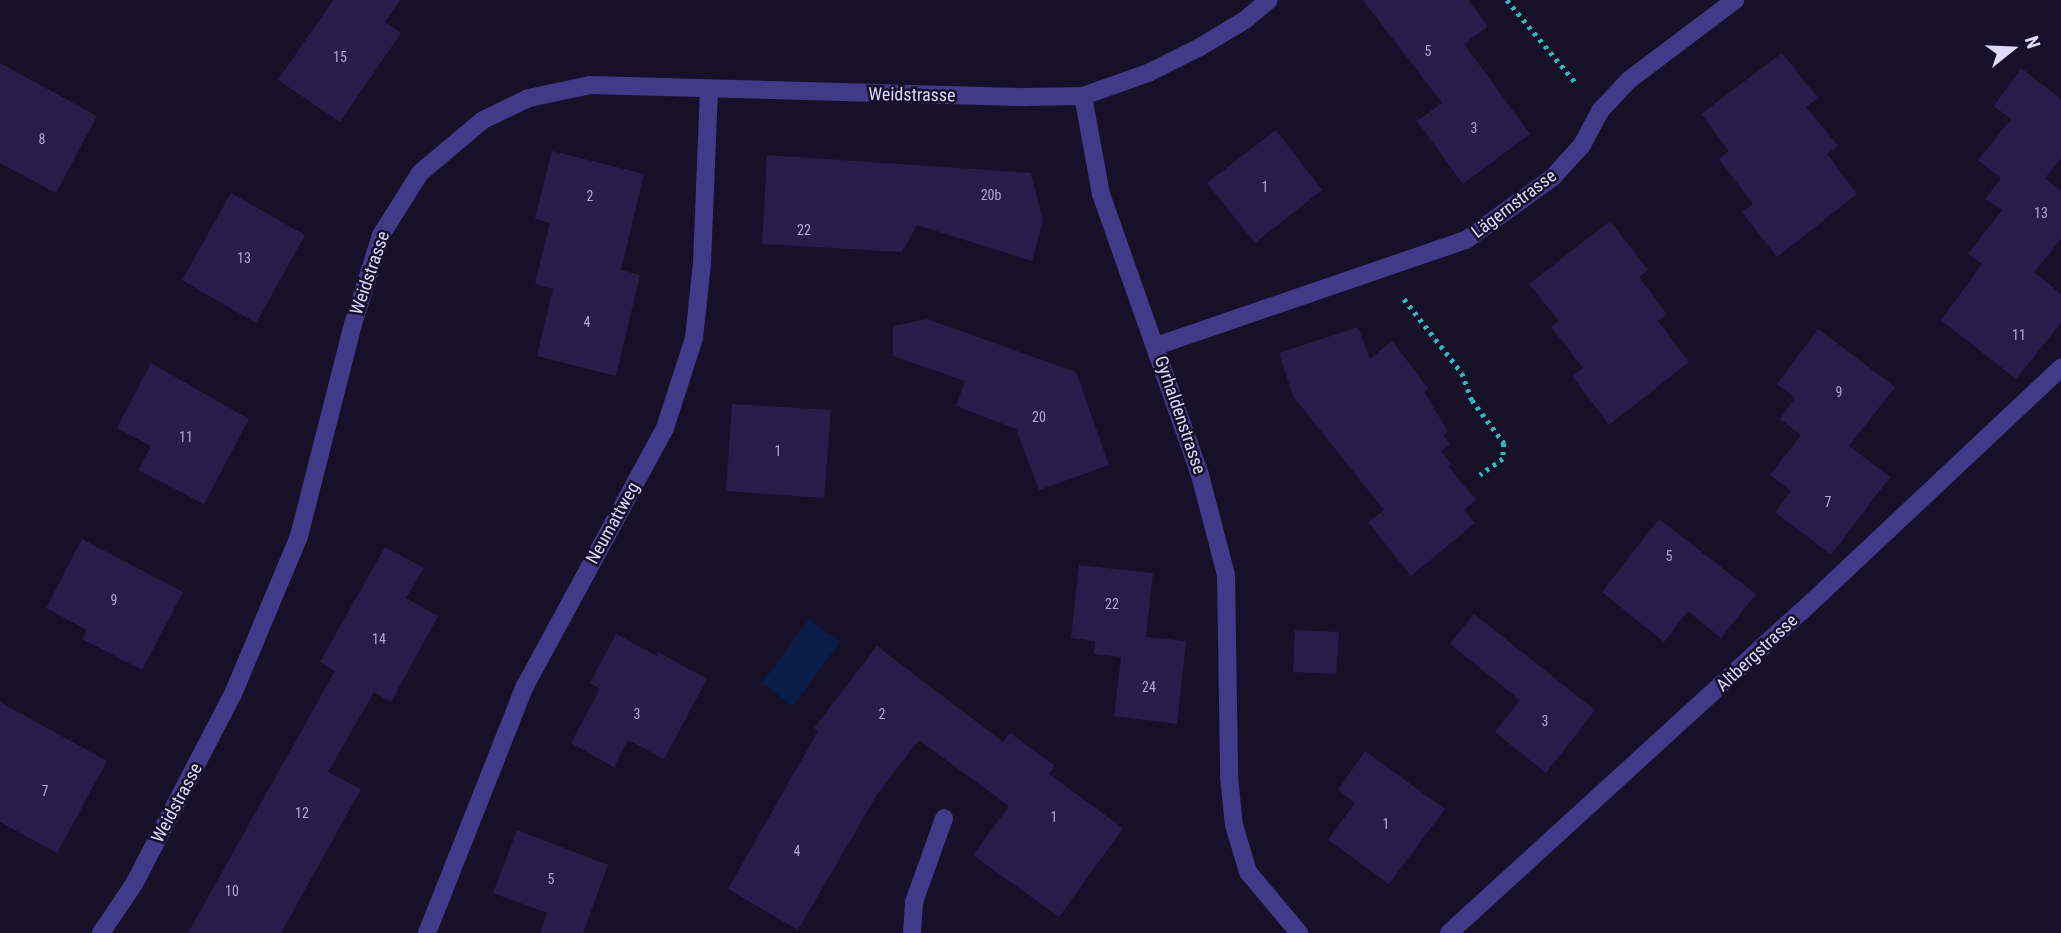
<!DOCTYPE html>
<html>
<head>
<meta charset="utf-8">
<style>
	body { margin:0 }
	#map { position:relative; width:2061px; height:933px; overflow:hidden; background:#161029; font-family:"Roboto Condensed",sans-serif }
	div>[style] { position:absolute }
	.water>* { inset:0; background:#0a1c48 }
	.building>* { inset:0; background:#281c4a }
	.path>* { height:4.5px; margin-top:-2.25px; transform-origin:0; background:repeating-linear-gradient(90deg,#2fbbbc 0 3.5px,transparent 0 8.5px) }
	.minor>* { height:18px; margin:-9px; padding:0 9px; transform-origin:9px; border-radius:9px; background:#423a88 }
	span { translate:-50% -50%; white-space:nowrap; text-align:center; line-height:1.15; -webkit-text-stroke:5px #161029; paint-order:stroke }
	.number-label { font-size:14px; color:#b1a9d2 }
	.number-label span { -webkit-text-stroke-width:0 }
	.street-label { font-size:18px; color:#dfd8ff }
	.north { position:absolute; left:1977px; top:14px; width:70px; height:70px; -webkit-text-stroke:5px #161029; paint-order:stroke; rotate:72deg; font-size:19px; font-weight:700; line-height:28px; text-align:center; color:#dfd8ff }
	.north::after { content:''; display:block; margin:auto; width:24px; height:32px; background:#dfd8ff; clip-path:polygon(50% 0,100% 100%,50% 72%,0 100%) }
</style>
</head>
<body>
<div id="map">
	<div class="water">
		<div style="clip-path:polygon(809px 619px,840px 642px,793px 706px,762px 683px)"></div>
	</div>
	<div class="building">
		<div style="clip-path:polygon(333px 0,400px 0,385px 22px,401px 33px,340px 122px,278px 80px)"></div>
		<div style="clip-path:polygon(1363px 0,1468px 0,1488px 26px,1464px 44px,1530px 134px,1463px 184px,1417px 121px,1442px 103px)"></div>
		<div style="clip-path:polygon(1782px 53px,1818px 98px,1806px 107px,1838px 146px,1827px 154px,1857px 194px,1777px 257px,1742px 212px,1753px 204px,1719px 159px,1729px 151px,1701px 114px)"></div>
		<div style="clip-path:polygon(0 63px,97px 116px,56px 193px,0 163px)"></div>
		<div style="clip-path:polygon(2021px 68px,2061px 99px,2061px 158px,2045px 178px,2061px 191px,2061px 239px,2034px 272px,2061px 294px,2061px 323px,2016px 379px,1941px 320px,1982px 264px,1968px 254px,2002px 210px,1985px 199px,2001px 178px,1978px 160px,2011px 119px,1994px 106px)"></div>
		<div style="clip-path:polygon(1276px 130px,1322px 190px,1255px 243px,1207px 183px)"></div>
		<div style="clip-path:polygon(552px 151px,644px 174px,621px 270px,640px 275px,616px 376px,537px 356px,553px 289px,535px 284px,550px 223px,535px 219px)"></div>
		<div style="clip-path:polygon(767px 155px,1031px 173px,1043px 221px,1032px 261px,917px 225px,902px 252px,762px 244px)"></div>
		<div style="clip-path:polygon(231px 193px,305px 235px,256px 323px,182px 280px)"></div>
		<div style="clip-path:polygon(1610px 221px,1648px 270px,1639px 277px,1667px 314px,1658px 321px,1689px 362px,1609px 425px,1572px 376px,1583px 368px,1551px 327px,1559px 321px,1529px 284px)"></div>
		<div style="clip-path:polygon(927px 319px,1076px 372px,1109px 465px,1039px 490px,1016px 429px,956px 406px,965px 381px,893px 356px,893px 326px)"></div>
		<div style="clip-path:polygon(1358px 327px,1370px 359px,1392px 341px,1428px 388px,1424px 392px,1448px 431px,1443px 435px,1450px 444px,1441px 451px,1451px 464px,1448px 466px,1476px 500px,1464px 510px,1475px 523px,1411px 576px,1368px 522px,1384px 510px,1293px 396px,1279px 353px)"></div>
		<div style="clip-path:polygon(1818px 329px,1895px 387px,1849px 446px,1890px 477px,1831px 555px,1775px 512px,1791px 491px,1770px 475px,1801px 435px,1780px 419px,1795px 398px,1777px 384px)"></div>
		<div style="clip-path:polygon(151px 363px,249px 419px,204px 504px,138px 470px,151px 446px,117px 428px)"></div>
		<div style="clip-path:polygon(732px 404px,831px 410px,824px 498px,726px 491px)"></div>
		<div style="clip-path:polygon(1659px 519px,1756px 594px,1721px 638px,1688px 611px,1664px 642px,1602px 592px)"></div>
		<div style="clip-path:polygon(82px 539px,183px 592px,142px 670px,82px 639px,87px 630px,46px 608px)"></div>
		<div style="clip-path:polygon(385px 547px,424px 568px,406px 598px,438px 616px,391px 702px,374px 692px,328px 772px,361px 789px,281px 933px,188px 933px,335px 671px,320px 662px)"></div>
		<div style="clip-path:polygon(1079px 565px,1153px 573px,1146px 637px,1186px 641px,1177px 724px,1114px 716px,1121px 657px,1094px 654px,1095px 641px,1071px 638px)"></div>
		<div style="clip-path:polygon(1474px 614px,1595px 710px,1546px 773px,1495px 732px,1520px 700px,1450px 644px)"></div>
		<div style="clip-path:polygon(1295px 630px,1339px 632px,1336px 674px,1293px 672px)"></div>
		<div style="clip-path:polygon(616px 634px,657px 656px,658px 652px,707px 679px,664px 759px,628px 740px,614px 767px,571px 743px,600px 689px,590px 683px)"></div>
		<div style="clip-path:polygon(877px 646px,1003px 742px,1010px 733px,1055px 766px,1049px 774px,1123px 828px,1059px 917px,973px 855px,1009px 806px,919px 740px,878px 793px,798px 930px,728px 889px,818px 731px,814px 728px)"></div>
		<div style="clip-path:polygon(0 702px,107px 761px,57px 853px,0 822px)"></div>
		<div style="clip-path:polygon(1365px 751px,1445px 809px,1389px 884px,1328px 840px,1355px 803px,1338px 790px)"></div>
		<div style="clip-path:polygon(517px 830px,608px 865px,583px 933px,540px 933px,547px 913px,493px 893px)"></div>
	</div>
	<div class="path">
		<div style="left:1507px;top:0;width:108px;rotate:50.3deg"></div>
		<div style="left:1404px;top:299px;width:94px;rotate:51.9deg"></div>
		<div style="left:1462px;top:373px;width:29px;rotate:70deg"></div>
		<div style="left:1472px;top:400px;width:54px;rotate:53.3deg"></div>
		<div style="left:1504px;top:443px;width:16px;rotate:94deg"></div>
		<div style="left:1503px;top:459px;width:28px;rotate:145deg"></div>
	</div>
	<div class="minor">
		<div style="left:1083px;top:96px;width:100px;rotate:79.6deg"></div>
		<div style="left:1101px;top:194px;width:298px;rotate:70.6deg"></div>
		<div style="left:1200px;top:475px;width:103px;rotate:75.4deg"></div>
		<div style="left:1226px;top:575px;width:202px;rotate:89.1deg"></div>
		<div style="left:1229px;top:777px;width:48px;rotate:84.1deg"></div>
		<div style="left:1234px;top:825px;width:49px;rotate:73.4deg"></div>
		<div style="left:1248px;top:872px;width:80px;rotate:50.1deg"></div>
		<div style="left:1156px;top:346px;width:328px;rotate:-18.9deg"></div>
		<div style="left:1466px;top:240px;width:107px;rotate:-35.9deg"></div>
		<div style="left:1553px;top:177px;width:43px;rotate:-47.8deg"></div>
		<div style="left:1582px;top:145px;width:38px;rotate:-62deg"></div>
		<div style="left:1600px;top:111px;width:42px;rotate:-46.9deg"></div>
		<div style="left:1629px;top:80px;width:133px;rotate:-37deg"></div>
		<div style="left:101px;top:933px;width:59px;rotate:-56deg"></div>
		<div style="left:134px;top:884px;width:214px;rotate:-62.5deg"></div>
		<div style="left:233px;top:694px;width:171px;rotate:-67.3deg"></div>
		<div style="left:299px;top:536px;width:219px;rotate:-75.7deg"></div>
		<div style="left:353px;top:324px;width:93px;rotate:-72.5deg"></div>
		<div style="left:381px;top:235px;width:73px;rotate:-57.8deg"></div>
		<div style="left:420px;top:173px;width:82px;rotate:-40.1deg"></div>
		<div style="left:483px;top:120px;width:51px;rotate:-25.6deg"></div>
		<div style="left:529px;top:98px;width:62px;rotate:-12deg"></div>
		<div style="left:590px;top:85px;width:436px;rotate:1.6deg"></div>
		<div style="left:1026px;top:97px;width:57px;rotate:-1deg"></div>
		<div style="left:1083px;top:96px;width:69px;rotate:-19.5deg"></div>
		<div style="left:1148px;top:73px;width:58px;rotate:-26.6deg"></div>
		<div style="left:1200px;top:47px;width:52px;rotate:-31deg"></div>
		<div style="left:1245px;top:20px;width:31px;rotate:-40deg"></div>
		<div style="left:427px;top:933px;width:266px;rotate:-68.4deg"></div>
		<div style="left:525px;top:686px;width:294px;rotate:-61.5deg"></div>
		<div style="left:665px;top:428px;width:95px;rotate:-72.1deg"></div>
		<div style="left:694px;top:338px;width:75px;rotate:-83.9deg"></div>
		<div style="left:702px;top:263px;width:173px;rotate:-87.7deg"></div>
		<div style="left:912px;top:933px;width:31px;rotate:-86deg"></div>
		<div style="left:914px;top:902px;width:89px;rotate:-70.3deg"></div>
		<div style="left:1449px;top:933px;width:476px;rotate:-42.4deg"></div>
		<div style="left:1801px;top:612px;width:357px;rotate:-43.2deg"></div>
	</div>
	<div class="number-label">
		<span style="left:1428px;top:51px">5</span>
		<span style="left:340px;top:57px">15</span>
		<span style="left:1474px;top:128px">3</span>
		<span style="left:42px;top:139px">8</span>
		<span style="left:1265px;top:187px">1</span>
		<span style="left:991px;top:195px">20b</span>
		<span style="left:590px;top:196px">2</span>
		<span style="left:2041px;top:213px">13</span>
		<span style="left:804px;top:230px">22</span>
		<span style="left:244px;top:258px">13</span>
		<span style="left:587px;top:322px">4</span>
		<span style="left:2019px;top:335px">11</span>
		<span style="left:1839px;top:392px">9</span>
		<span style="left:1039px;top:417px">20</span>
		<span style="left:186px;top:437px">11</span>
		<span style="left:778px;top:451px">1</span>
		<span style="left:1828px;top:502px">7</span>
		<span style="left:1669px;top:556px">5</span>
		<span style="left:114px;top:600px">9</span>
		<span style="left:1112px;top:604px">22</span>
		<span style="left:379px;top:639px">14</span>
		<span style="left:1149px;top:687px">24</span>
		<span style="left:637px;top:714px">3</span>
		<span style="left:882px;top:714px">2</span>
		<span style="left:1545px;top:721px">3</span>
		<span style="left:45px;top:791px">7</span>
		<span style="left:302px;top:813px">12</span>
		<span style="left:1054px;top:817px">1</span>
		<span style="left:1386px;top:824px">1</span>
		<span style="left:797px;top:851px">4</span>
		<span style="left:551px;top:879px">5</span>
		<span style="left:232px;top:891px">10</span>
	</div>
	<div class="street-label">
		<span style="left:912px;top:95px;rotate:1deg">Weidstrasse</span>
		<span style="left:1514px;top:204px;rotate:-37deg">Lägernstrasse</span>
		<span style="left:370px;top:273px;rotate:-71deg">Weidstrasse</span>
		<span style="left:1180px;top:415px;rotate:71deg">Gyrhaldenstrasse</span>
		<span style="left:613px;top:523px;rotate:-61deg">Neumattweg</span>
		<span style="left:1757px;top:653px;rotate:-43deg">Altbergstrasse</span>
		<span style="left:177px;top:803px;rotate:-62deg">Weidstrasse</span>
	</div>
	<div class="north">N</div>
</div>
</body>
</html>
